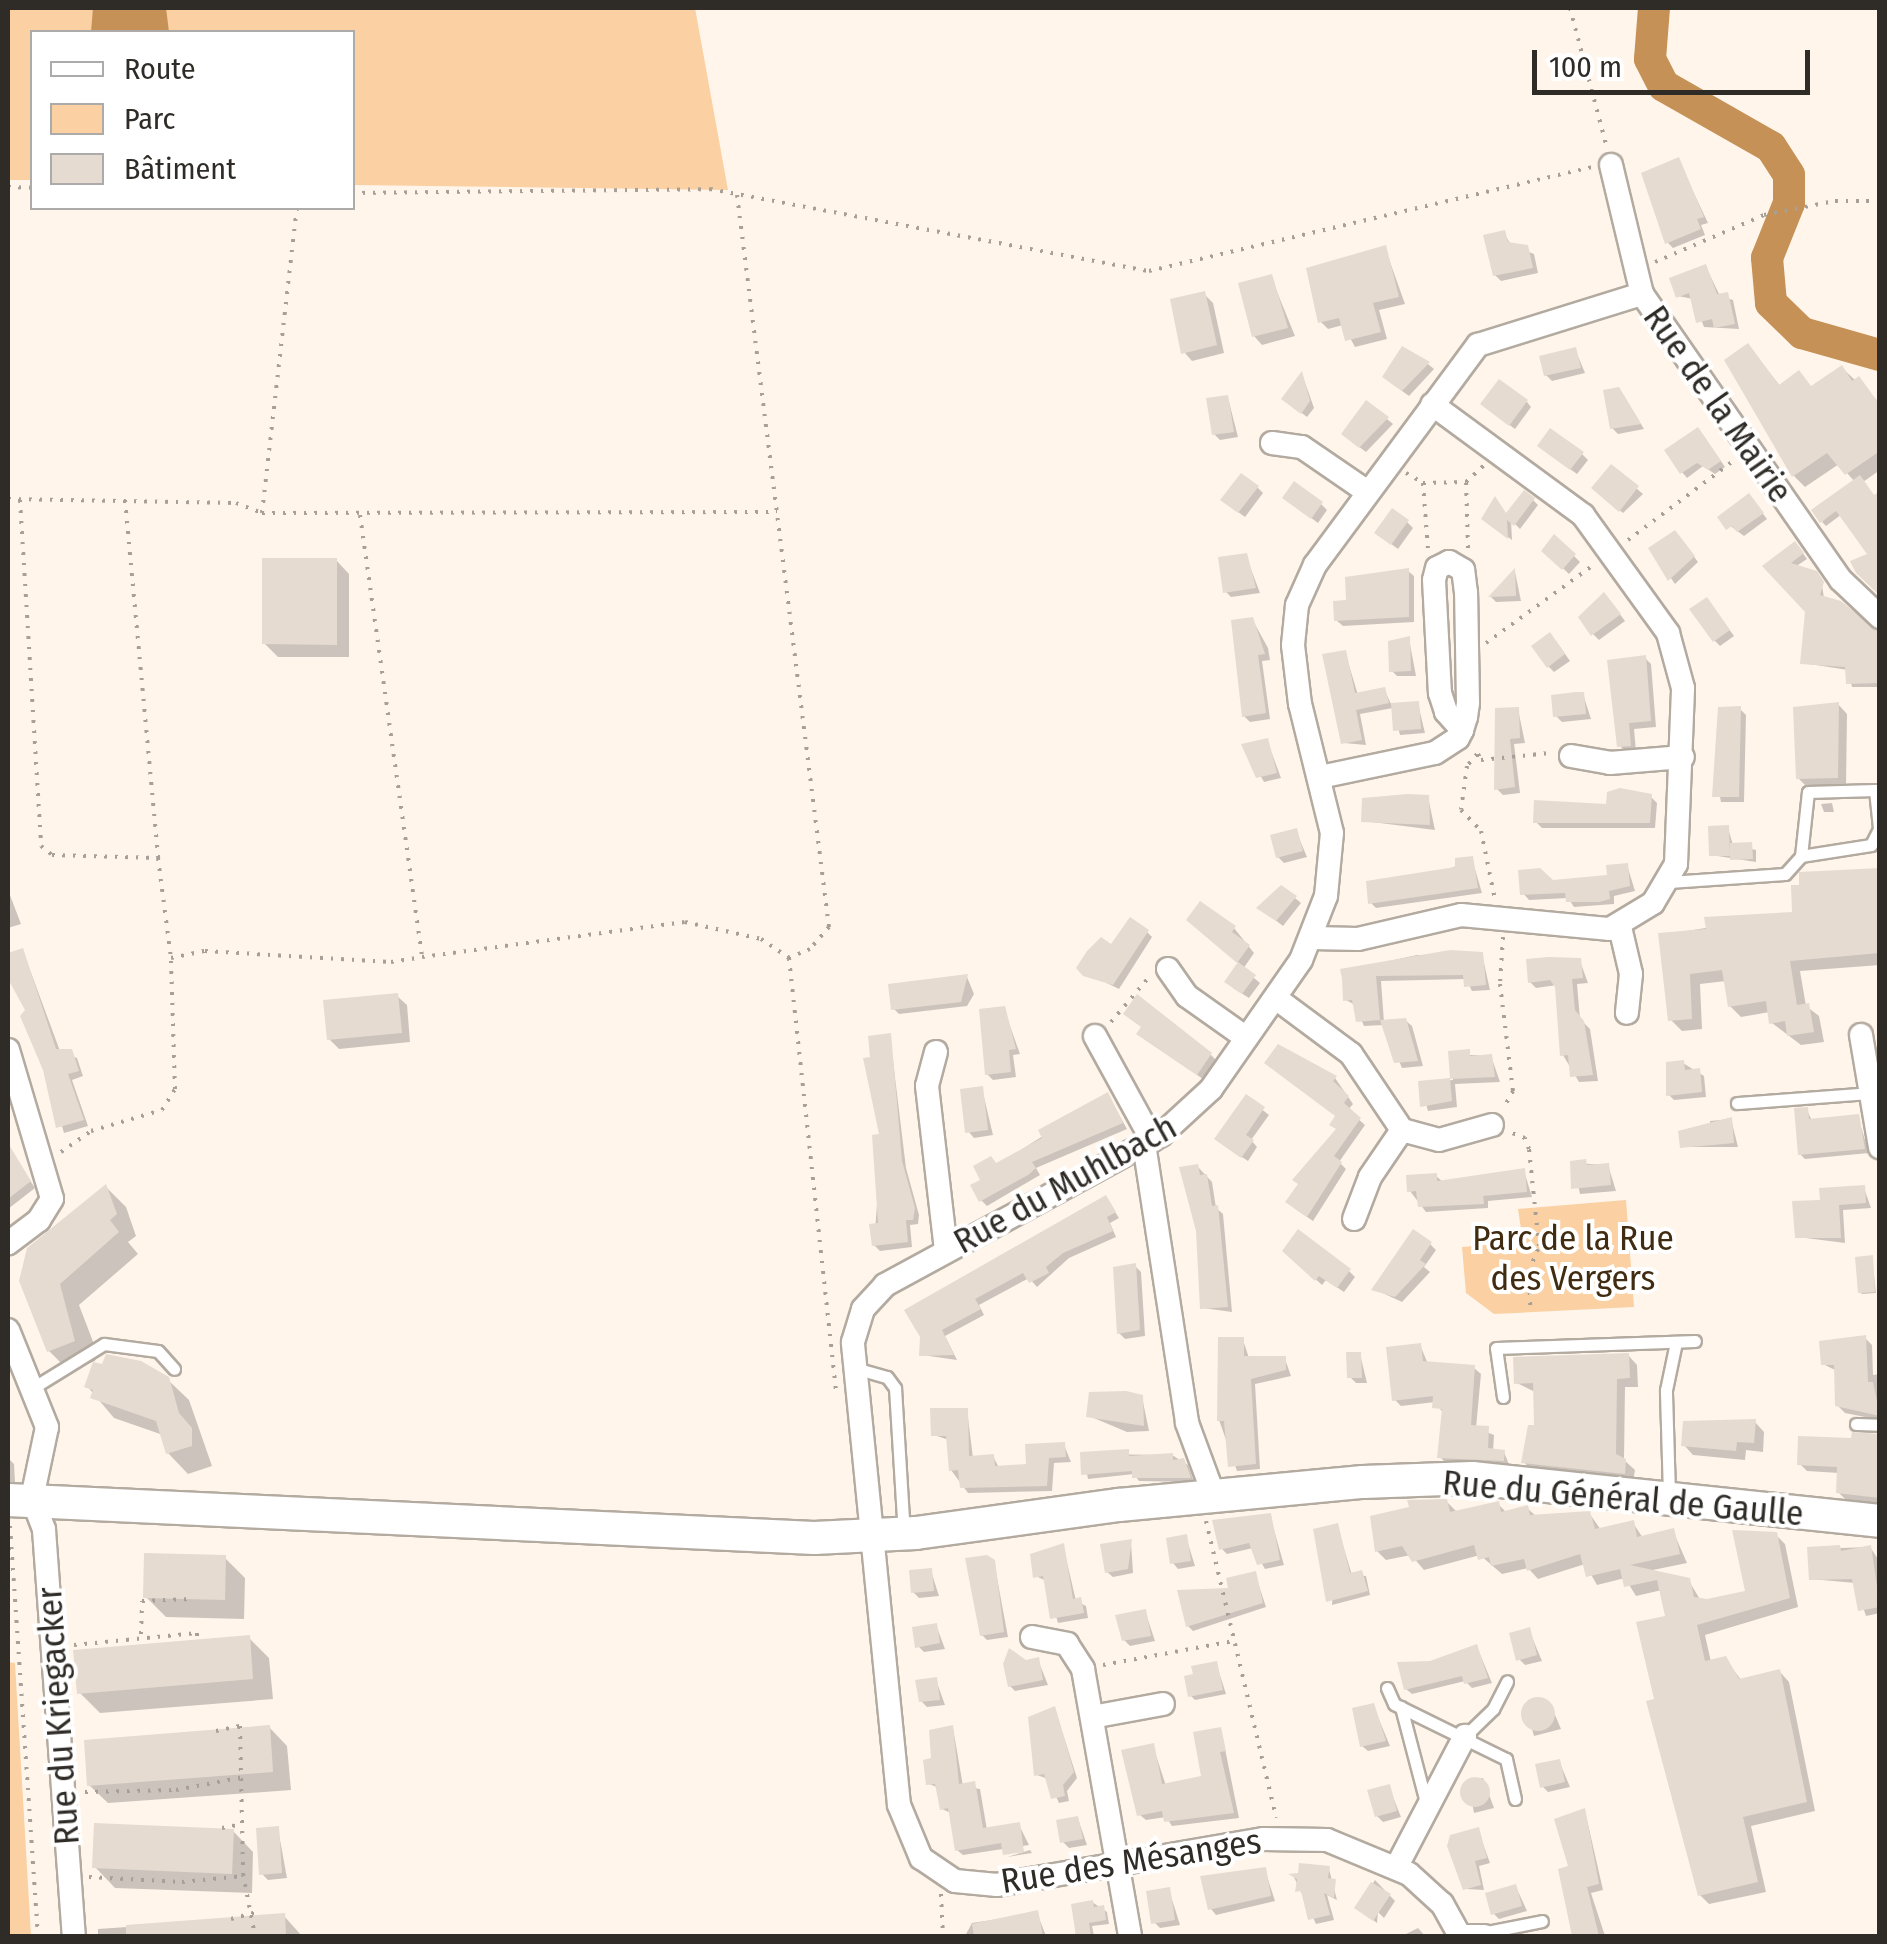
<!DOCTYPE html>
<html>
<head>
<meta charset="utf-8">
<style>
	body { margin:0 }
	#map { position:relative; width:1887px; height:1944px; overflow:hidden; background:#fff5eb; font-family:"Fira Sans Condensed",sans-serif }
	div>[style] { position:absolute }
	.green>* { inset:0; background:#fbd0a2 }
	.water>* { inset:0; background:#c59156 }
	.shadow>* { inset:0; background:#0003 }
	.river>* { height:32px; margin:-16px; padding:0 16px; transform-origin:16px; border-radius:16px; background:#c59156 }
	.building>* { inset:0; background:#e5dbd1 }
	.round { border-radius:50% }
	.path>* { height:4px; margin-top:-2px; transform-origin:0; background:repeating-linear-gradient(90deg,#a7a098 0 2.5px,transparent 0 10.5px) }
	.roads { filter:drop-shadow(2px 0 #b3aaa0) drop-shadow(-2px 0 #b3aaa0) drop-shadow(0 2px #b3aaa0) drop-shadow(0 -2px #b3aaa0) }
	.lane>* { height:11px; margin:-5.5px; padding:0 5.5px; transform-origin:5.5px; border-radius:5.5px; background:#fff }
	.street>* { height:22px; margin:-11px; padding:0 11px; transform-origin:11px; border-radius:11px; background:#fff }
	.secondary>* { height:32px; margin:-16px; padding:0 16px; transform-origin:16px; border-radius:16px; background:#fff }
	span { translate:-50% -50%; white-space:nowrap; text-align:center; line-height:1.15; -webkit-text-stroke:8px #fff; paint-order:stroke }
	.street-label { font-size:35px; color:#2f2c28 }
	.park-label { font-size:35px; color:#412b11 }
	.frame { position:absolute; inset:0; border:10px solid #2f2c28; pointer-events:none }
	.legend { position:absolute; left:30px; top:30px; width:325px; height:180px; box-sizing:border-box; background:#fff; border:2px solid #acaba9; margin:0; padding:12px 18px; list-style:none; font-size:30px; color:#2f2c28 }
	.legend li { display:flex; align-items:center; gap:20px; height:50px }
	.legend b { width:50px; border:2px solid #acaba9 }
	.scale { position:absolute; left:1532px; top:50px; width:278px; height:45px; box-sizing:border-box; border:5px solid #2f2c28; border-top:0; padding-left:12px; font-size:30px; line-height:35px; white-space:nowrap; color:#2f2c28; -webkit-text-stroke:8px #fff; paint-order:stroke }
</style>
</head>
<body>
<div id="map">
	<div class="green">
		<div style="clip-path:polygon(8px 8px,695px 8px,728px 190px,353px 185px,352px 32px,32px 32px,32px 180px,8px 180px)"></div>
		<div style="clip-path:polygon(1626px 1200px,1634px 1307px,1494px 1314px,1466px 1293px,1462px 1247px,1523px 1242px,1518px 1209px)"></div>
		<div style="clip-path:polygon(8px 1662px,15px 1663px,31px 1936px,8px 1936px)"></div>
	</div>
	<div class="water">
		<div style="clip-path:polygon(93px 8px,166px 8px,169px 32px,91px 32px)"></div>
	</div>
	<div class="shadow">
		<div style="clip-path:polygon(1678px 160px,1708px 223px,1701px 225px,1705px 235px,1673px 248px,1668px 243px)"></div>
		<div style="clip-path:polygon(1504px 233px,1511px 245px,1534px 254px,1538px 273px,1501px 281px,1495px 275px)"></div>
		<div style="clip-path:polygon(1385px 248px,1405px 304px,1379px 310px,1387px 339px,1355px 347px,1343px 325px,1328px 329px,1320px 321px)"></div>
		<div style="clip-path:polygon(1706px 267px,1720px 296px,1733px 300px,1739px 329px,1704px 327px,1693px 299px,1678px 296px)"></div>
		<div style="clip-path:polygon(1271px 277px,1295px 336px,1262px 345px,1254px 336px)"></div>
		<div style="clip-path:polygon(1204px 294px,1213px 303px,1224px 353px,1192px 361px,1184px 352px)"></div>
		<div style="clip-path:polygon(1748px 346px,1781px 387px,1813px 388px,1842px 368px,1880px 403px,1880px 470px,1863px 482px,1871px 555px,1842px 514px,1826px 526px,1822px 522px,1855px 482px,1839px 464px,1805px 487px,1794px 476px)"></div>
		<div style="clip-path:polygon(1575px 349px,1585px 373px,1552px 381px,1546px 375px)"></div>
		<div style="clip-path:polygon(1428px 364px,1434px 369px,1409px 396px,1391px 383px)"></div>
		<div style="clip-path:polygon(1302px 374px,1314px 408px,1307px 417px,1290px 404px)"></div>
		<div style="clip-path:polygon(1624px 396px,1644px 429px,1618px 434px,1612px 428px)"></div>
		<div style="clip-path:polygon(1228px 398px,1238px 437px,1220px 440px,1214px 434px)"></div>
		<div style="clip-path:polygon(1527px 402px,1531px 407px,1515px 429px,1488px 409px)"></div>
		<div style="clip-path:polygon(1387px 419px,1393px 424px,1366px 452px,1350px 440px)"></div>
		<div style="clip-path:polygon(1703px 435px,1725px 467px,1715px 474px,1703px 466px,1687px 478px,1682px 472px)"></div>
		<div style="clip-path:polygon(1546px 452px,1582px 454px,1588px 460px,1577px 474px)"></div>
		<div style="clip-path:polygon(1611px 467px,1643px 494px,1623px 513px,1600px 494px)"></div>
		<div style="clip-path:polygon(1257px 487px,1263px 493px,1245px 517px,1230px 506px)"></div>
		<div style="clip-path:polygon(1533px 500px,1538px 505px,1520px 529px,1511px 520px,1512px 540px,1489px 523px)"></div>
		<div style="clip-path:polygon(1754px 502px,1767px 519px,1744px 536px,1725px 522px)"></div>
		<div style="clip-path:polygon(1291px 503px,1321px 504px,1327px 510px,1318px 523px)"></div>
		<div style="clip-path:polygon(1407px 522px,1413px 528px,1398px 549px,1383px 538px)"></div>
		<div style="clip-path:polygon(1555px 537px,1580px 562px,1569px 574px,1544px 550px)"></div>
		<div style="clip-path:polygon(1680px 538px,1698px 562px,1675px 584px,1651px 549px)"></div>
		<div style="clip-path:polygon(1799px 548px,1807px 559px,1795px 567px,1821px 579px,1824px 598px,1880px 639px,1880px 687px,1852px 687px,1848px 670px,1803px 663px,1808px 611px,1765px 566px)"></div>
		<div style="clip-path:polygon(1246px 556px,1260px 593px,1231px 597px,1225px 591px)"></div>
		<div style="clip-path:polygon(336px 560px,349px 574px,349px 657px,278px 657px,264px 643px)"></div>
		<div style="clip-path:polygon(1408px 571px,1414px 576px,1414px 622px,1343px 626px,1336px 620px,1348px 602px)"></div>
		<div style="clip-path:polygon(1515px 572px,1521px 601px,1496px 602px,1491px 597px)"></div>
		<div style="clip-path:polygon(1610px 601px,1625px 621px,1599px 640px,1593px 634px)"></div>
		<div style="clip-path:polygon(1712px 606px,1734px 636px,1720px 646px,1715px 641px)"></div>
		<div style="clip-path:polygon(1252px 619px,1268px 648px,1270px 660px,1262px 661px,1270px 719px,1250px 722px,1244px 716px)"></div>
		<div style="clip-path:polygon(1409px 639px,1416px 676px,1397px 676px,1391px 670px)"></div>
		<div style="clip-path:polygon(1556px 641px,1570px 661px,1554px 672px,1548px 666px)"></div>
		<div style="clip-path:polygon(1345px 652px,1358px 695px,1384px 689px,1392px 706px,1418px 704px,1425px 733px,1400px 735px,1393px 708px,1360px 714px,1366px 745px,1344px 743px)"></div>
		<div style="clip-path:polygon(1645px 658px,1651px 664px,1656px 727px,1634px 729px,1636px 752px,1626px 752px,1620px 746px)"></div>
		<div style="clip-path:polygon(1583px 694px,1591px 719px,1562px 722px,1556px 716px)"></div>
		<div style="clip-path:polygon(1838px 704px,1847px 714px,1846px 786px,1808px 788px,1798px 778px)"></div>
		<div style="clip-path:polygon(1518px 709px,1525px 743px,1514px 744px,1520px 793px,1503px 795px,1497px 789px)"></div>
		<div style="clip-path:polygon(1740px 709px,1746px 715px,1744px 802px,1721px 802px,1714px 767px,1721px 767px)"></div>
		<div style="clip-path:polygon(1267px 740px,1281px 778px,1264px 782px,1244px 746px)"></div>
		<div style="clip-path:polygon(1650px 796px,1657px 803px,1655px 828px,1542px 828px,1536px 822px)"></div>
		<div style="clip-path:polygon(1428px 797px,1435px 830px,1364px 821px)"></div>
		<div style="clip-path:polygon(1821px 804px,1832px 803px,1834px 812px,1824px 812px)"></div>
		<div style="clip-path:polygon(1728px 828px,1733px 845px,1756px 850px,1756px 862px,1711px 855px)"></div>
		<div style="clip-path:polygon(1296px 831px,1307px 857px,1284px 863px,1278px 857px)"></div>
		<div style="clip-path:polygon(1472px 859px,1482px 893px,1376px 908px,1371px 903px)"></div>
		<div style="clip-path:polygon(1627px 865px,1635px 891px,1614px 896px,1614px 904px,1574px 907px,1568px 898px,1529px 900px,1523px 893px,1552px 883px,1610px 878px)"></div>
		<div style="clip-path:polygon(1880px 871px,1880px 965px,1800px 971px,1806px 1006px,1819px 1016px,1824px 1042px,1801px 1045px,1772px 1023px,1770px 1012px,1741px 1017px,1730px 1006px,1726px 981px,1700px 984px,1702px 1029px,1682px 1031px,1671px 1020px,1661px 935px,1795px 914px)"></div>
		<div style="clip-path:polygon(8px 890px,21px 924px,8px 928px)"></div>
		<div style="clip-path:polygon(1295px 898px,1301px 903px,1283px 926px,1266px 913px)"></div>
		<div style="clip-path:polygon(1201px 904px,1234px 928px,1254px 953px,1243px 969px,1260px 983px,1249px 998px,1233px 988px,1240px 964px,1195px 926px)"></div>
		<div style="clip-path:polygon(1147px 932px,1152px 937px,1119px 989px,1084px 972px,1111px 947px)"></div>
		<div style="clip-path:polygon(23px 951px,60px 1051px,77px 1058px,83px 1076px,72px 1080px,88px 1126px,64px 1133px,28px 1009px,8px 969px,8px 955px)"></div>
		<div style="clip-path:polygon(1482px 954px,1490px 990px,1472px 991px,1466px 979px,1381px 981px,1384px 1022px,1405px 1020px,1412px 1026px,1423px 1066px,1402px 1068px,1384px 1025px,1364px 1026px,1355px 1005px,1346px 1000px,1343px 971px,1417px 955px)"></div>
		<div style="clip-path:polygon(1580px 961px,1588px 983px,1577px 984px,1580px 1019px,1590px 1029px,1598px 1081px,1579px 1082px,1563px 1055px,1557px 985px,1536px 988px,1530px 982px)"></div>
		<div style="clip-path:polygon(967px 977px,974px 994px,967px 1006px,899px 1014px,894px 1009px)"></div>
		<div style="clip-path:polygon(397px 996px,407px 1005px,410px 1042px,339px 1049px,329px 1039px)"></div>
		<div style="clip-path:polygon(1004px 1009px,1020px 1054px,1013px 1055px,1016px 1077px,993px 1080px,987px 1074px)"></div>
		<div style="clip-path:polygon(1144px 1028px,1211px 1055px,1216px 1060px,1203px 1079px,1144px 1039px)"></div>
		<div style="clip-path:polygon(890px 1036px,906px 1168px,919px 1215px,918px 1224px,910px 1225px,912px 1247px,880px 1251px,874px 1245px,882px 1136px,873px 1060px)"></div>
		<div style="clip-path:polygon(1451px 1054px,1491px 1056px,1500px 1082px,1455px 1084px,1457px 1107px,1428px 1111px,1420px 1083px,1453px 1080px)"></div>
		<div style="clip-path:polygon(1683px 1063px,1704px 1076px,1706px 1097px,1674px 1100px,1669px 1095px)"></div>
		<div style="clip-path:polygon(1273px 1068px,1335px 1078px,1353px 1104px,1348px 1110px,1365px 1125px,1339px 1162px,1346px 1169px,1313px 1221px,1294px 1208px,1338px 1130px,1338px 1117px)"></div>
		<div style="clip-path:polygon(982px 1089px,993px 1135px,974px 1138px,968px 1131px)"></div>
		<div style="clip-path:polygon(1108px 1095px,1127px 1129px,1036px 1168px,1040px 1175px,987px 1206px,981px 1200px,997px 1165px)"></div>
		<div style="clip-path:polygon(1246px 1097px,1269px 1115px,1251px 1140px,1257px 1147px,1248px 1161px,1222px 1144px)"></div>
		<div style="clip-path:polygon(1807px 1110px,1812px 1121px,1858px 1117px,1869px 1153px,1805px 1159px,1800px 1154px)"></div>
		<div style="clip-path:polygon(1731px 1119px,1738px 1147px,1683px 1147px,1710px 1131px,1710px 1121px)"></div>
		<div style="clip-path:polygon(10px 1150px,35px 1188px,8px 1209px,8px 1152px)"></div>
		<div style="clip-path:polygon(1573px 1163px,1608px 1165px,1616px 1191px,1580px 1194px)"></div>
		<div style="clip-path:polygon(1197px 1166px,1212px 1182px,1216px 1208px,1223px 1214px,1232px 1312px,1203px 1308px)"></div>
		<div style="clip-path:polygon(1524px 1171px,1532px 1197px,1488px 1201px,1488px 1208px,1426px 1212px,1410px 1191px,1436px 1176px,1443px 1182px)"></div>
		<div style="clip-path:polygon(106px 1187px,126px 1207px,136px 1236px,128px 1242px,138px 1254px,79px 1305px,97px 1352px,95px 1361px,69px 1371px,49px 1351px,22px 1281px)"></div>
		<div style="clip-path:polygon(1864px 1188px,1871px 1208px,1843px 1210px,1845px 1243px,1798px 1237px,1823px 1203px)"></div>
		<div style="clip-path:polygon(1106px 1198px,1119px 1218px,1110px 1223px,1116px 1237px,1069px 1258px,1037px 1287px,1029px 1278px,979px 1305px,984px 1315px,945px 1336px,957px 1360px,922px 1355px,922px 1337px)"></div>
		<div style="clip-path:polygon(1430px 1244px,1436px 1250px,1424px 1267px,1430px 1272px,1402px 1302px,1374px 1289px)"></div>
		<div style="clip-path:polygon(1285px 1251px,1349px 1271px,1355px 1277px,1344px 1292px,1326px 1280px,1322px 1285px)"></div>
		<div style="clip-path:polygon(1872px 1258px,1876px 1293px,1862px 1294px,1860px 1292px)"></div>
		<div style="clip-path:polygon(1135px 1266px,1141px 1272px,1145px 1336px,1125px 1339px,1119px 1333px)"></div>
		<div style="clip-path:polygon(1865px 1338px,1872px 1345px,1873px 1375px,1880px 1374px,1880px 1420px,1845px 1413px,1837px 1405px,1837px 1371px,1823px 1364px)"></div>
		<div style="clip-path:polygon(1243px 1340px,1249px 1358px,1285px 1359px,1291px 1376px,1255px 1384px,1260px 1469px,1237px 1471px,1219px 1420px)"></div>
		<div style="clip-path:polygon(1420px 1345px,1428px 1364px,1474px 1368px,1481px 1374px,1476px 1428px,1494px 1435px,1493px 1451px,1504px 1452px,1510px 1467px,1446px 1463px,1440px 1457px,1444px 1414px,1435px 1402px,1401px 1406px,1395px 1400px)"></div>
		<div style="clip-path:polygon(1360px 1354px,1367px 1383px,1356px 1383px,1350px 1377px)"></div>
		<div style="clip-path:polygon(1628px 1355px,1637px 1365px,1638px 1387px,1625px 1387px,1624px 1460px,1635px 1470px,1633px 1482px,1533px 1472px,1524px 1462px,1536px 1428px,1535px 1392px,1517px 1383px)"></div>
		<div style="clip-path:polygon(104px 1367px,167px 1379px,189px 1400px,212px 1466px,188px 1474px,168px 1453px,163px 1435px,114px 1418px,87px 1386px)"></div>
		<div style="clip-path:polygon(1142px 1397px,1149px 1431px,1127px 1432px,1089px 1416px)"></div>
		<div style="clip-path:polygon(967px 1410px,973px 1458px,993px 1456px,999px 1468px,1029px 1467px,1064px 1445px,1071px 1462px,1054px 1463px,1052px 1491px,968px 1493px,951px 1470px,949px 1440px,934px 1435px)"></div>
		<div style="clip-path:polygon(1755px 1422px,1764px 1432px,1763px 1452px,1746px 1450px,1745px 1460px,1693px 1455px,1684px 1445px)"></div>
		<div style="clip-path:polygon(1880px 1434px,1880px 1503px,1846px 1500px,1838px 1492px,1839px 1473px,1807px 1471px,1800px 1464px,1853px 1441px,1854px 1435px)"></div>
		<div style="clip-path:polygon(1083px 1454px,1172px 1455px,1188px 1465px,1194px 1482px,1139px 1481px,1134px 1474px,1088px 1479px)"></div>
		<div style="clip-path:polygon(8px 1458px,14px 1464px,15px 1482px,8px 1483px)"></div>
		<div style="clip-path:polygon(1446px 1501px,1456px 1511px,1498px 1504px,1507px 1513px,1527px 1508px,1537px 1517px,1589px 1513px,1601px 1530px,1633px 1523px,1643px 1538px,1673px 1531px,1687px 1563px,1648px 1571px,1689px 1581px,1701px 1601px,1748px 1593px,1776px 1535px,1785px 1544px,1798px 1607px,1705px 1635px,1711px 1662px,1725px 1659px,1742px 1681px,1780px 1672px,1789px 1682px,1815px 1811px,1751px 1826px,1766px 1892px,1709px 1904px,1700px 1895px,1657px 1701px,1668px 1618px,1662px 1590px,1636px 1596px,1625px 1578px,1597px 1585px,1585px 1564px,1538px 1579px,1528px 1568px,1502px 1574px,1480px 1555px,1424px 1570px,1411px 1555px,1386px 1560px,1377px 1551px)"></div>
		<div style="clip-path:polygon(1270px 1516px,1284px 1565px,1265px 1569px,1253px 1548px,1227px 1554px,1222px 1549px)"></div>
		<div style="clip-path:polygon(1337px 1526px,1352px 1575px,1366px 1576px,1370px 1595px,1332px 1605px)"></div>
		<div style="clip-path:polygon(1186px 1537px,1195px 1566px,1178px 1569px,1173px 1563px)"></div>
		<div style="clip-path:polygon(1131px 1542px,1133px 1573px,1113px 1577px,1107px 1572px)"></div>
		<div style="clip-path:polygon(1063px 1545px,1076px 1601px,1086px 1606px,1088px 1618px,1058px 1623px,1046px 1581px,1036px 1576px)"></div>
		<div style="clip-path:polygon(1870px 1547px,1880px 1562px,1880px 1613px,1866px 1616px,1855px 1583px,1811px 1579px,1810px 1549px)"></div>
		<div style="clip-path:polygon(225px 1558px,245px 1578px,244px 1619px,166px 1617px,146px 1597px)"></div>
		<div style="clip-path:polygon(994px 1562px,1008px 1637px,987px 1640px,982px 1635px)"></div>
		<div style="clip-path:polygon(931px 1571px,939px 1596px,919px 1598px,913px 1592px)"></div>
		<div style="clip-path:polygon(1255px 1574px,1266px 1607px,1193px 1631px,1188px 1626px)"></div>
		<div style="clip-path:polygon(1145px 1611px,1155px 1641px,1130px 1646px,1124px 1640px)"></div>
		<div style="clip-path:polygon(936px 1625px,945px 1649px,924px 1652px,918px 1646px)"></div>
		<div style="clip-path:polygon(1529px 1630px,1542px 1661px,1525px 1665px,1519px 1659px)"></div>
		<div style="clip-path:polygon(249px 1638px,269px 1658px,273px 1699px,100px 1713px,80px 1693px)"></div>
		<div style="clip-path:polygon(1477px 1647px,1492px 1683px,1472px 1688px,1465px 1681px,1412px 1694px,1406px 1689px,1431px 1663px)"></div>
		<div style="clip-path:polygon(1038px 1660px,1048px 1685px,1015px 1691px,1010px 1686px,1026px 1662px)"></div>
		<div style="clip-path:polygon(1216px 1663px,1226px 1694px,1195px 1700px,1191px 1696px)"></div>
		<div style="clip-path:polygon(936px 1680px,945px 1705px,927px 1707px,921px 1701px)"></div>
		<div style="clip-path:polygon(1550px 1703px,1561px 1729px,1534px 1736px,1525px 1705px)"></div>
		<div style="clip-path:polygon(1373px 1705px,1390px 1746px,1368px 1751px,1362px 1746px)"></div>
		<div style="clip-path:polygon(1055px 1709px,1077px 1778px,1067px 1791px,1069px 1801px,1059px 1803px,1048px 1779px,1037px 1775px)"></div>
		<div style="clip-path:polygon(269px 1727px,287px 1746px,291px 1790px,108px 1803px,89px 1785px)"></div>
		<div style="clip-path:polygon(953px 1728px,963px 1786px,980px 1789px,987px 1830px,1019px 1825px,1029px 1845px,963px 1855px,957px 1850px,951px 1813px,942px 1809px,939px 1788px,929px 1784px)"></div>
		<div style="clip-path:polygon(1221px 1729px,1239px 1818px,1172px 1826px,1166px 1817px,1146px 1820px,1140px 1815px,1153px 1746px,1166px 1786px,1204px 1778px)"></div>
		<div style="clip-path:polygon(1559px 1761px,1570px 1787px,1548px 1792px,1542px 1786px)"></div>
		<div style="clip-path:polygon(1483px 1778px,1494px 1808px,1474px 1813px,1468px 1781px)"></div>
		<div style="clip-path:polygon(1389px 1787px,1401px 1817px,1383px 1822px,1377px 1816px)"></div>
		<div style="clip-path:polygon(1585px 1811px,1603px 1890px,1591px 1893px,1605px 1936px,1575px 1936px,1561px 1871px,1571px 1868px)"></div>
		<div style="clip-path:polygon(1078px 1819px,1087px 1845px,1069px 1848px,1063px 1842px)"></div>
		<div style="clip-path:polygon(278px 1829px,287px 1878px,268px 1880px,262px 1874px)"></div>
		<div style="clip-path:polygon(1478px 1830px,1490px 1863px,1479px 1866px,1484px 1890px,1466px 1889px,1453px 1836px)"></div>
		<div style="clip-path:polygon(233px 1831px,253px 1852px,252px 1893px,115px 1888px,95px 1867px)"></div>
		<div style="clip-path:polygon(1030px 1850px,1032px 1853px,1007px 1857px)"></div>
		<div style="clip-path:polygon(1329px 1869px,1337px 1900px,1327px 1895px,1334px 1920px,1316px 1924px,1293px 1875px)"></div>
		<div style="clip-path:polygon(1265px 1870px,1275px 1901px,1216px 1915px,1211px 1909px)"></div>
		<div style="clip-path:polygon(1375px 1880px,1395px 1901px,1384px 1918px,1378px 1912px,1377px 1923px,1357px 1908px)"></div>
		<div style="clip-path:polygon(1516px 1887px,1527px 1911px,1499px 1919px,1493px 1913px)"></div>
		<div style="clip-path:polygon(1169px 1890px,1180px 1925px,1160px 1928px,1154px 1922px)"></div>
		<div style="clip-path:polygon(1092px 1902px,1107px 1912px,1109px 1924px,1092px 1926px,1094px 1936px,1076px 1936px,1073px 1906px)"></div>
		<div style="clip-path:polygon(1037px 1913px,1046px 1936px,965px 1936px,972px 1923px)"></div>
		<div style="clip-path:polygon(284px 1916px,302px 1936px,98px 1936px,98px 1929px)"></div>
		<div style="clip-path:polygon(1418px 1928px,1425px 1936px,1402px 1936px)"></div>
	</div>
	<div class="river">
		<div style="left:1654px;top:8px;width:51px;rotate:94.5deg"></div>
		<div style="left:1650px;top:59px;width:30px;rotate:63deg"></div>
		<div style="left:1664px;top:86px;width:123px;rotate:29.7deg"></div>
		<div style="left:1771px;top:147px;width:33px;rotate:57deg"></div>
		<div style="left:1789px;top:175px;width:28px;rotate:90deg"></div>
		<div style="left:1789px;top:203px;width:59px;rotate:111.8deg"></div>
		<div style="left:1767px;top:258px;width:45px;rotate:84.9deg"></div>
		<div style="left:1771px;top:303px;width:43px;rotate:44.1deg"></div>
		<div style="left:1802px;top:333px;width:81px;rotate:15.8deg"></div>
	</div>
	<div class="building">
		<div style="clip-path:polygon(1679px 157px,1704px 217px,1697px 219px,1701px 229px,1665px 244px,1641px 173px)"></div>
		<div style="clip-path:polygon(1505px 230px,1508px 242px,1528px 245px,1533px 268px,1493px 276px,1483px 235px)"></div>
		<div style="clip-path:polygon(1386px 245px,1399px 297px,1373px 303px,1381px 332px,1345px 341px,1339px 318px,1318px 323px,1306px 268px)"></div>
		<div style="clip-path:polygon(1706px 264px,1717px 294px,1728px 292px,1735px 324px,1714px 328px,1712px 319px,1696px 323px,1689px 293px,1676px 298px,1669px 278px)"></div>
		<div style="clip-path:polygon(1272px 274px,1288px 328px,1252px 337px,1238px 283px)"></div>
		<div style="clip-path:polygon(1205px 291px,1217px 345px,1181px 354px,1170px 299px)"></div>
		<div style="clip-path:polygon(1748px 343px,1779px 385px,1799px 370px,1811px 386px,1842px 365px,1852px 381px,1859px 376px,1880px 405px,1880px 451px,1845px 475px,1827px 453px,1792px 477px,1724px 360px)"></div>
		<div style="clip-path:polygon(1402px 346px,1430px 362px,1402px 391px,1382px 377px)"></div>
		<div style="clip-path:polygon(1576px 347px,1581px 368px,1544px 376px,1539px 356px)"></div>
		<div style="clip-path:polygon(1302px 371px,1310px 401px,1301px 414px,1281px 399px)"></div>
		<div style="clip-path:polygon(1499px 379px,1528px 400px,1509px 426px,1480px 404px)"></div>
		<div style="clip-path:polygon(1619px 387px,1641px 424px,1610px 429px,1603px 390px)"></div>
		<div style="clip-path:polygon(1228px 395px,1234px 432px,1212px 435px,1206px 398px)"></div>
		<div style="clip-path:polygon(1366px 400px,1389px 417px,1359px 448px,1341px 434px)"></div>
		<div style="clip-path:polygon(1698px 427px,1721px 461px,1708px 470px,1697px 463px,1680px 474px,1664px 450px)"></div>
		<div style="clip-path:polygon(1550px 428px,1584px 452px,1570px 470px,1537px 446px)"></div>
		<div style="clip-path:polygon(1611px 464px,1639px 486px,1619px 512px,1591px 488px)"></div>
		<div style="clip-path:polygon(1241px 473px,1259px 486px,1238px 513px,1220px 500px)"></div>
		<div style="clip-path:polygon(1860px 475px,1874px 495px,1880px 491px,1880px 596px,1856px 573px,1850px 561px,1867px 554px,1836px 511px,1820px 523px,1811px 510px)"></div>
		<div style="clip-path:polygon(1294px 481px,1323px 502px,1311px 519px,1282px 498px)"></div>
		<div style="clip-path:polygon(1524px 490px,1535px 498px,1514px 526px,1507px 520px,1508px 539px,1481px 519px,1495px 496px,1506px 513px)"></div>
		<div style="clip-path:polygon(1749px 493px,1764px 513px,1737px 532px,1732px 526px,1726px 530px,1717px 517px)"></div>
		<div style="clip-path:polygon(1392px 508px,1409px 520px,1391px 545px,1374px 533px)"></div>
		<div style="clip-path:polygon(1675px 530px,1695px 556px,1668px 581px,1648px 548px)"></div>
		<div style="clip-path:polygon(1554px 534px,1576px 554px,1562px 570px,1541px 551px)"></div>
		<div style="clip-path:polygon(1795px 541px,1804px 553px,1791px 563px,1817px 571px,1824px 582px,1820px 595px,1841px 601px,1880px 632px,1880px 683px,1846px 684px,1845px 667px,1800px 664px,1805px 612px,1762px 566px)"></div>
		<div style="clip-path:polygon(1247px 553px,1256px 588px,1223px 593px,1218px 557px)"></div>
		<div style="clip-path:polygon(262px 558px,337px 558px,337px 645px,262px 644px)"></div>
		<div style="clip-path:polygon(1409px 568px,1409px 617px,1334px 621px,1333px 601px,1346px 600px,1345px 577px)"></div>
		<div style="clip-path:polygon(1515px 568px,1516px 596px,1488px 597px)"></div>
		<div style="clip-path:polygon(1604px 592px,1621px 614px,1591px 636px,1578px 617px)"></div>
		<div style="clip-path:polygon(1707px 597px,1730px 630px,1713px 642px,1689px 609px)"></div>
		<div style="clip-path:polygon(1253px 617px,1265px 654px,1258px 655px,1266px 713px,1242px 717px,1231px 620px)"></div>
		<div style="clip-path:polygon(1550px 632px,1565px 654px,1547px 668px,1531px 646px)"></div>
		<div style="clip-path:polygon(1410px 636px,1411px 671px,1389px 672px,1388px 641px)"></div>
		<div style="clip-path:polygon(1346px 650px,1355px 693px,1385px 687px,1389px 703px,1356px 710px,1362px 740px,1341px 744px,1322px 654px)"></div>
		<div style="clip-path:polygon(1646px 655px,1651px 721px,1629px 723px,1631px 746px,1617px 747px,1607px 660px)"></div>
		<div style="clip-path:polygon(1576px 692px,1584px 692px,1586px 714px,1553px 717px,1551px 695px)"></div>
		<div style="clip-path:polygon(1419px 701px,1421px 729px,1393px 731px,1391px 703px)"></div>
		<div style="clip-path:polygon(1839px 702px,1838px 778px,1796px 779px,1793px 707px)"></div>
		<div style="clip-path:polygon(1741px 706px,1739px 797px,1712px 797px,1718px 707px)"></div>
		<div style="clip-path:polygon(1519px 707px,1520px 738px,1510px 739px,1515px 787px,1494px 790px,1495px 708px)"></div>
		<div style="clip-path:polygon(1268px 738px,1277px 773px,1256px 778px,1241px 744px)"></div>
		<div style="clip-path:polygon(1620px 788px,1652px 794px,1650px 823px,1533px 823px,1534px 800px,1606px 804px,1607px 792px)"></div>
		<div style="clip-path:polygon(1408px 794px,1429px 795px,1430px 825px,1361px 822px,1362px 798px)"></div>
		<div style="clip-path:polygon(1729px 825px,1730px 856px,1709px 856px,1708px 826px)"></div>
		<div style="clip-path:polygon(1297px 828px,1303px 851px,1276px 858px,1270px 835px)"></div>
		<div style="clip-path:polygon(1752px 842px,1753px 859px,1730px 860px,1730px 843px)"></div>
		<div style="clip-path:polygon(1473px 856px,1478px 888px,1368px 904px,1366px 881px,1455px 867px,1455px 858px)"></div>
		<div style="clip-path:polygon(1628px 863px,1630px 886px,1609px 891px,1610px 899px,1599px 902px,1566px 902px,1565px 893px,1520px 895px,1518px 870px,1540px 868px,1553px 880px,1607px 875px,1606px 865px)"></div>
		<div style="clip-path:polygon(1880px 868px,1880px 953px,1790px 961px,1797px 1005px,1809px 1003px,1814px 1032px,1787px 1036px,1785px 1021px,1769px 1024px,1766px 1001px,1728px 1007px,1722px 970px,1690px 974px,1692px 1019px,1668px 1021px,1658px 933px,1706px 929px,1704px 917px,1792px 912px,1791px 885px,1799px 885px,1799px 872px)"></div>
		<div style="clip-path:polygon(1281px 885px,1297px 896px,1276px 921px,1256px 908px)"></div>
		<div style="clip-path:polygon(1200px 901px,1236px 926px,1232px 932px,1250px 945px,1237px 963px,1186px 920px)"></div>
		<div style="clip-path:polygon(1130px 917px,1149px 930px,1113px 985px,1083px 976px,1076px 968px,1087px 951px,1101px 937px,1111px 944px)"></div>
		<div style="clip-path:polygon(23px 948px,56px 1049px,72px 1049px,79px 1071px,68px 1074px,84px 1120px,56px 1128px,43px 1070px,20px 1016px,25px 1010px,8px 979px,8px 953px)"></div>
		<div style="clip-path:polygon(1450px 950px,1483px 952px,1486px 985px,1464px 987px,1463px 975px,1376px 976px,1380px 1020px,1356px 1022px,1352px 1000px,1343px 1001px,1342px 979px,1353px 978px,1342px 979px,1340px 969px)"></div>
		<div style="clip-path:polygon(1548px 957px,1581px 958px,1583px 978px,1572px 979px,1575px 1010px,1584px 1021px,1593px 1075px,1570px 1077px,1568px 1055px,1560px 1056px,1555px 987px,1550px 980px,1528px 983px,1526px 959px)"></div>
		<div style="clip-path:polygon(1238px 962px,1256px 975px,1242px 994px,1224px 982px)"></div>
		<div style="clip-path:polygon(968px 974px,961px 1002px,891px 1010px,888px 984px)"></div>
		<div style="clip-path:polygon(398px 993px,402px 1033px,327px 1040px,323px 1000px)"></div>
		<div style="clip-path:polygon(1137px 994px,1212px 1053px,1197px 1075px,1136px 1034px,1141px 1027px,1123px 1014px)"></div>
		<div style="clip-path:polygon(1005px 1006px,1016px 1049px,1009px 1050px,1011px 1072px,985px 1075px,979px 1009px)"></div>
		<div style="clip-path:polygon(1406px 1018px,1418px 1061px,1394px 1063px,1380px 1020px)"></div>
		<div style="clip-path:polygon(891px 1033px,902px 1161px,915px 1208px,913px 1220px,906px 1220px,908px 1242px,872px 1246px,869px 1224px,878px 1223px,872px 1135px,879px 1134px,863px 1058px,870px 1057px,868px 1036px)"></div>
		<div style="clip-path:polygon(1278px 1044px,1337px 1076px,1333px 1081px,1349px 1096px,1344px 1103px,1361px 1118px,1334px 1156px,1342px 1162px,1307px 1217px,1285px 1202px,1298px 1184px,1292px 1180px,1336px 1129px,1329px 1125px,1335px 1116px,1264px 1063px)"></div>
		<div style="clip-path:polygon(1470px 1049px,1470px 1056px,1492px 1054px,1495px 1077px,1450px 1079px,1452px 1101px,1420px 1107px,1418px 1081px,1450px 1078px,1448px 1051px)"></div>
		<div style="clip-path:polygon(1684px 1060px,1685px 1070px,1700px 1068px,1702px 1092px,1666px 1096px,1666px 1062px)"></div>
		<div style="clip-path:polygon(983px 1086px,988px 1130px,965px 1133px,960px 1089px)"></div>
		<div style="clip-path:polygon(1108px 1092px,1123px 1123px,1032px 1162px,1036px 1168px,1028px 1175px,979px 1202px,970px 1185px,980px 1180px,973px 1166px,991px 1156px,996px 1163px,1042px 1138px,1038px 1130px)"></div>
		<div style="clip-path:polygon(1246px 1094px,1265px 1107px,1246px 1135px,1254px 1140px,1241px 1158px,1214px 1139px)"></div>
		<div style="clip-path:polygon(1808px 1107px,1809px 1119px,1859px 1114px,1865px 1149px,1798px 1155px,1794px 1108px)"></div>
		<div style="clip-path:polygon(1732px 1117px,1734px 1143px,1680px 1148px,1678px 1131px)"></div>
		<div style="clip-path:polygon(8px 1143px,31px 1181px,8px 1199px)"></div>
		<div style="clip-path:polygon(1586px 1159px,1587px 1165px,1609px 1163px,1611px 1185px,1571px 1189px,1570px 1161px)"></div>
		<div style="clip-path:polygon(1198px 1164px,1200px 1175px,1207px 1174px,1212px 1206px,1218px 1205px,1228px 1307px,1200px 1309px,1196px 1231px,1179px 1167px)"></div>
		<div style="clip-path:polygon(1525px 1168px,1527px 1192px,1483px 1196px,1484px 1204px,1418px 1207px,1416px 1191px,1407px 1192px,1406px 1175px,1437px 1173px,1437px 1181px)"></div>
		<div style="clip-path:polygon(106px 1184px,117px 1214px,110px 1220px,119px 1232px,60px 1284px,75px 1341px,47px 1352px,19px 1281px,27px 1248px)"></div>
		<div style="clip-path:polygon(1865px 1185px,1866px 1203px,1839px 1205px,1841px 1238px,1795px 1238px,1792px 1201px,1820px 1200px,1819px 1188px)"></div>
		<div style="clip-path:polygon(1106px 1195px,1116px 1212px,1107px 1217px,1113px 1231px,1063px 1253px,1046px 1267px,1049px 1273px,1029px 1283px,1023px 1273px,975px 1299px,981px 1309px,942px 1330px,954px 1355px,919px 1356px,920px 1337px,904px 1310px)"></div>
		<div style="clip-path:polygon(1298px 1229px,1351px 1269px,1337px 1288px,1319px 1276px,1315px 1281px,1282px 1251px)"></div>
		<div style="clip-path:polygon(1413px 1229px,1432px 1242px,1420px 1260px,1426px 1264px,1395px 1297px,1371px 1290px)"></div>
		<div style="clip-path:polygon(1873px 1255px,1875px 1292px,1858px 1293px,1855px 1257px)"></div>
		<div style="clip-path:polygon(1136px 1263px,1140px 1330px,1117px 1334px,1113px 1267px)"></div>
		<div style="clip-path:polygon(1866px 1335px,1868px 1382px,1873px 1382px,1880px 1416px,1835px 1406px,1834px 1365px,1821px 1365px,1819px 1341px)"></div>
		<div style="clip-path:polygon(1218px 1337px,1244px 1337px,1244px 1356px,1286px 1356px,1286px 1370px,1251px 1379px,1256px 1464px,1228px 1467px,1224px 1421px,1217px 1421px)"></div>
		<div style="clip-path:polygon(1421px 1343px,1423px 1361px,1475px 1365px,1471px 1425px,1489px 1426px,1488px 1448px,1505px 1450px,1504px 1461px,1437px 1458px,1442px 1409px,1432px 1408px,1433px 1396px,1392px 1401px,1386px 1347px)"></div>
		<div style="clip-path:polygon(1346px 1352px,1361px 1352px,1362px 1378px,1347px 1378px)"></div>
		<div style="clip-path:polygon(1629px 1353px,1630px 1378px,1617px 1379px,1616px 1454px,1626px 1459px,1625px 1474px,1521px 1463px,1528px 1425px,1534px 1425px,1533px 1383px,1514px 1384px,1513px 1357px)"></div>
		<div style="clip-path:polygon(106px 1354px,141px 1361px,169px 1377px,179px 1413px,192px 1428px,192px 1446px,166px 1454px,156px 1421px,90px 1398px,93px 1390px,84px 1387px,93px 1362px,102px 1364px)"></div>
		<div style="clip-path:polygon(1126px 1391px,1143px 1395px,1144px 1426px,1086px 1417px,1089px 1392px)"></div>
		<div style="clip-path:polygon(930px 1408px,968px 1408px,969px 1456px,994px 1454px,995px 1466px,1026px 1464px,1025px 1444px,1065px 1442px,1066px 1457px,1049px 1458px,1047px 1486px,960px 1488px,958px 1470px,949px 1471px,946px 1436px,931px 1436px)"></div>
		<div style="clip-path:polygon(1756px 1419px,1754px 1443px,1737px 1442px,1736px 1451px,1681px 1446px,1683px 1421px)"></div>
		<div style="clip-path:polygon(1852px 1432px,1880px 1434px,1880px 1498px,1836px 1493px,1837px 1467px,1797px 1465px,1798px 1436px,1851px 1438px)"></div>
		<div style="clip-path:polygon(1129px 1449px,1129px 1456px,1173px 1453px,1173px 1460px,1184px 1458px,1191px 1478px,1132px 1478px,1132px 1471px,1081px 1475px,1080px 1452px)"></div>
		<div style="clip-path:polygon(1447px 1499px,1450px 1512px,1499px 1501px,1501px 1512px,1528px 1505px,1530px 1515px,1590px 1511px,1595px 1529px,1634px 1520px,1637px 1537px,1674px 1528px,1680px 1554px,1630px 1565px,1690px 1578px,1694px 1597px,1707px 1599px,1745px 1591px,1732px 1530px,1777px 1532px,1790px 1598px,1697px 1625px,1705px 1661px,1726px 1656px,1739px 1679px,1780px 1669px,1807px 1802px,1743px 1817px,1758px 1882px,1698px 1896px,1646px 1701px,1654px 1699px,1636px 1622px,1665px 1616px,1657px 1580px,1624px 1587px,1620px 1569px,1586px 1577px,1580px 1554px,1527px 1571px,1524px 1559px,1491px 1566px,1489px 1557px,1478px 1560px,1474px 1545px,1412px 1562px,1402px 1546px,1375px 1552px,1370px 1516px,1409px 1507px,1407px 1500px)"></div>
		<div style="clip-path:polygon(1271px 1513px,1280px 1560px,1257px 1565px,1249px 1543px,1219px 1550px,1212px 1520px)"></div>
		<div style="clip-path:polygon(1338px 1523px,1350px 1573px,1362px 1570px,1368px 1591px,1326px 1602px,1313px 1529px)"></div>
		<div style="clip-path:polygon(1187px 1534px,1191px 1561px,1170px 1564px,1166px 1538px)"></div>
		<div style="clip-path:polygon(1132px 1539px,1128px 1569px,1105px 1573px,1100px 1544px)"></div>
		<div style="clip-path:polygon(1064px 1543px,1073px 1599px,1081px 1597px,1084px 1613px,1050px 1619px,1043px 1576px,1033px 1578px,1030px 1554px)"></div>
		<div style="clip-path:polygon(1840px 1545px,1841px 1551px,1871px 1545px,1880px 1607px,1858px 1611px,1852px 1579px,1809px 1580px,1807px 1547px)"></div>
		<div style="clip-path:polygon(144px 1553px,226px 1555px,225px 1600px,143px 1598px)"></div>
		<div style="clip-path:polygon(987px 1555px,995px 1560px,1004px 1632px,980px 1636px,965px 1558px)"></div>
		<div style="clip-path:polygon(932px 1568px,934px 1591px,911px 1593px,909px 1570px)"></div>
		<div style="clip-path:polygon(1256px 1571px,1263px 1603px,1186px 1627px,1177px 1590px,1228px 1588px,1226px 1578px)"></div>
		<div style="clip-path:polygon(1146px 1609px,1151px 1636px,1122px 1641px,1115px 1615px)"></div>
		<div style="clip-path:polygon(937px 1623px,940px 1643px,915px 1648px,912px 1627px)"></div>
		<div style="clip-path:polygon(1530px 1627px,1537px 1655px,1516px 1661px,1509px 1633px)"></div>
		<div style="clip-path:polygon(250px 1635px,253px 1679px,77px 1694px,73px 1650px)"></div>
		<div style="clip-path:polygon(1477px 1644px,1488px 1678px,1464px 1684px,1462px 1676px,1404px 1690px,1397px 1662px,1430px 1661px)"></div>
		<div style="clip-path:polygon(1009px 1648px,1026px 1660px,1039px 1657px,1043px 1680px,1008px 1687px,1003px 1664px)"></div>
		<div style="clip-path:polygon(1217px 1661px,1223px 1690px,1188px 1697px,1184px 1676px,1193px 1674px,1191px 1666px)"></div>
		<div style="clip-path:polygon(937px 1677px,940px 1700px,919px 1702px,915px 1680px)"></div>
		<div class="round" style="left:1521px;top:1697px;width:34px;height:34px"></div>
		<div style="clip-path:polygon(1374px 1703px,1386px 1741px,1360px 1747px,1352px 1708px)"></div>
		<div style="clip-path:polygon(1055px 1706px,1074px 1772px,1063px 1785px,1065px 1796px,1051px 1799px,1044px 1774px,1034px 1776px,1028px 1717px)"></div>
		<div style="clip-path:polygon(270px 1725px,273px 1772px,87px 1786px,84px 1740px)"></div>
		<div style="clip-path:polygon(953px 1725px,959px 1784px,975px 1781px,983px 1828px,1020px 1822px,1024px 1852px,1003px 1855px,1001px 1843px,955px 1851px,948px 1808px,940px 1810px,935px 1784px,926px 1785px,923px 1760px,931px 1758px,929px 1730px)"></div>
		<div style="clip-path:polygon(1221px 1727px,1226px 1751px,1220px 1752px,1234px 1813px,1164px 1822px,1162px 1811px,1137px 1816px,1121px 1750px,1154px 1743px,1162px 1784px,1201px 1776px,1193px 1732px)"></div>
		<div style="clip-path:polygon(1560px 1759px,1565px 1782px,1540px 1788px,1535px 1764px)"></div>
		<div class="round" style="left:1460px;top:1777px;width:30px;height:30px"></div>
		<div style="clip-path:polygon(1390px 1784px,1397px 1811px,1375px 1817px,1367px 1790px)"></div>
		<div style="clip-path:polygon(1585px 1808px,1599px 1884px,1587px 1887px,1599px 1936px,1572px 1936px,1558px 1869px,1568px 1866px,1554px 1819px)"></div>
		<div style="clip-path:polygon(1078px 1816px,1083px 1839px,1060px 1843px,1056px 1820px)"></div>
		<div style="clip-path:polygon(94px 1823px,234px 1829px,232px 1874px,92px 1868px)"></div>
		<div style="clip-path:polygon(279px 1826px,282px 1873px,259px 1875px,256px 1828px)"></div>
		<div style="clip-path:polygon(1479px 1827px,1487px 1858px,1475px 1861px,1481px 1885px,1463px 1890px,1447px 1846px,1450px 1835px)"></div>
		<div style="clip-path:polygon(1299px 1863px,1330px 1866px,1328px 1878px,1336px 1879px,1334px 1898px,1324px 1893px,1330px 1915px,1308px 1920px,1301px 1891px,1295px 1892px,1297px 1879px,1288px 1874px,1298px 1873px)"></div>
		<div style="clip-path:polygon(1266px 1867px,1271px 1896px,1208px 1910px,1200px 1876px)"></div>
		<div style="clip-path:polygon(1371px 1882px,1391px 1894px,1373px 1921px,1354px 1908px)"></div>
		<div style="clip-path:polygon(1516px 1884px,1522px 1906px,1491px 1915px,1485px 1893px)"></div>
		<div style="clip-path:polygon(1170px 1887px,1175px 1920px,1151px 1924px,1146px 1891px)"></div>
		<div style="clip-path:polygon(1093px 1900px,1094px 1907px,1104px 1905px,1106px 1920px,1089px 1923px,1091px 1936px,1076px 1936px,1071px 1904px)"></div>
		<div style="clip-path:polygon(1038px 1910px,1043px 1936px,974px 1936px,972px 1924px)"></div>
		<div style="clip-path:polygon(285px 1913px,286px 1936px,126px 1936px,126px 1925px)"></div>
	</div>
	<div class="path">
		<div style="left:1570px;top:8px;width:145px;rotate:75.2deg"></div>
		<div style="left:8px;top:187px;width:24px;rotate:2deg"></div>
		<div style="left:352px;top:193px;width:358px;rotate:-0.6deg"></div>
		<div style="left:710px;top:189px;width:447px;rotate:10.6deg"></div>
		<div style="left:1149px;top:271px;width:457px;rotate:-13.2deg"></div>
		<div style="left:737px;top:195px;width:738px;rotate:82.84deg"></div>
		<div style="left:829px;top:927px;width:29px;rotate:131deg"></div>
		<div style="left:810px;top:949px;width:23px;rotate:157deg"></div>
		<div style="left:1655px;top:262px;width:119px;rotate:-23.3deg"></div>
		<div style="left:1764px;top:215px;width:72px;rotate:-11.2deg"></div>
		<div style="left:1835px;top:201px;width:45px"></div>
		<div style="left:1406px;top:473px;width:20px;rotate:30deg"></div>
		<div style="left:1423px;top:483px;width:66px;rotate:85.7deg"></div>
		<div style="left:1423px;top:483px;width:43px;rotate:-1.3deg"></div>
		<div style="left:8px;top:499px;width:228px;rotate:1deg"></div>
		<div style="left:236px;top:503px;width:28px;rotate:21deg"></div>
		<div style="left:262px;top:513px;width:515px;rotate:-0.11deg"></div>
		<div style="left:20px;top:500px;width:347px;rotate:86.5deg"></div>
		<div style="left:41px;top:846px;width:14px;rotate:39deg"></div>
		<div style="left:52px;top:855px;width:106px;rotate:1.6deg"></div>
		<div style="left:158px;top:858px;width:101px;rotate:82.6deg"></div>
		<div style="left:171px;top:958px;width:35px;rotate:-12deg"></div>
		<div style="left:205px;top:951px;width:186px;rotate:3.4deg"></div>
		<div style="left:391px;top:962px;width:31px;rotate:-9deg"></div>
		<div style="left:125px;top:500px;width:360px;rotate:84.7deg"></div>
		<div style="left:262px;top:513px;width:307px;rotate:-83.5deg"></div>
		<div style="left:360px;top:515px;width:446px;rotate:82deg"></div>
		<div style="left:422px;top:957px;width:265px;rotate:-7.6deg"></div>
		<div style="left:685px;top:922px;width:78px;rotate:12.6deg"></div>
		<div style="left:761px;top:939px;width:34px;rotate:34deg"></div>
		<div style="left:789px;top:958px;width:436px;rotate:83.8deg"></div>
		<div style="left:1628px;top:540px;width:130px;rotate:-36.9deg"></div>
		<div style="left:1468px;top:548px;width:66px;rotate:-91.7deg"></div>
		<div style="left:1466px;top:482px;width:25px;rotate:-43deg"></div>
		<div style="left:1486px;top:643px;width:136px;rotate:-36deg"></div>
		<div style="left:1477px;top:754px;width:16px;rotate:130deg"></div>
		<div style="left:1467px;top:766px;width:44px;rotate:97.8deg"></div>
		<div style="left:1461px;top:810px;width:29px;rotate:46deg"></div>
		<div style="left:1481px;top:831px;width:70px;rotate:78.5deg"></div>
		<div style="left:1478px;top:754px;width:7px;rotate:63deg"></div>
		<div style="left:1481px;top:760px;width:69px;rotate:-5.8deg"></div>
		<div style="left:1503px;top:937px;width:47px;rotate:93.7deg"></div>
		<div style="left:1500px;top:984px;width:108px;rotate:83.1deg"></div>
		<div style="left:1513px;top:1091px;width:18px;rotate:119deg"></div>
		<div style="left:1111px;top:1022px;width:59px;rotate:-49.8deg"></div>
		<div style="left:61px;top:1152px;width:37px;rotate:-35deg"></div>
		<div style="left:91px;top:1131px;width:74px;rotate:-16.5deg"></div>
		<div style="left:162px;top:1110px;width:25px;rotate:-58deg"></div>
		<div style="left:175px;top:1089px;width:129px;rotate:-91.8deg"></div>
		<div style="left:1529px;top:1271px;width:38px;rotate:88deg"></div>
		<div style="left:1507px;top:1281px;width:24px;rotate:-24deg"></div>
		<div style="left:1529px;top:1271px;width:27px;rotate:-68deg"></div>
		<div style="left:1539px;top:1246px;width:98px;rotate:-95.9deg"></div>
		<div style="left:1529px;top:1149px;width:12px;rotate:-110deg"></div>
		<div style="left:1525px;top:1138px;width:17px;rotate:-159deg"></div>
		<div style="left:1206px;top:1521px;width:305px;rotate:76.7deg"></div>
		<div style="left:10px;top:1526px;width:411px;rotate:86.1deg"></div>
		<div style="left:141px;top:1634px;width:33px;rotate:-88deg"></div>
		<div style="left:142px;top:1601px;width:50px;rotate:-2.3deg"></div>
		<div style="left:74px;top:1645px;width:124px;rotate:-5.6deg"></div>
		<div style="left:197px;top:1633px;width:6px;rotate:90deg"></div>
		<div style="left:1103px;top:1665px;width:133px;rotate:-10.4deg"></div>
		<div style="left:216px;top:1731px;width:25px;rotate:-12deg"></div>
		<div style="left:240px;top:1726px;width:148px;rotate:88.8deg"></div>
		<div style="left:243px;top:1874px;width:63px;rotate:79deg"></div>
		<div style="left:85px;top:1792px;width:91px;rotate:-1.3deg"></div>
		<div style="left:176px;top:1790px;width:69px;rotate:-10.8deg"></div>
		<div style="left:222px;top:1828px;width:21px;rotate:-11deg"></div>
		<div style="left:89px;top:1877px;width:93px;rotate:3.1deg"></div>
		<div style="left:182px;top:1882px;width:62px;rotate:-5.5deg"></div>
		<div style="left:941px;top:1894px;width:42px;rotate:87.3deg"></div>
		<div style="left:231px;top:1919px;width:24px;rotate:-15deg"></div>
	</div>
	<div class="roads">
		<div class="lane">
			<div style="left:1669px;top:882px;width:116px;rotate:-3.9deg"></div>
			<div style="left:1785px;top:874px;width:24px;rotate:-48deg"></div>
			<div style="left:1801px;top:856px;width:64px;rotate:-83.8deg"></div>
			<div style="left:1808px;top:792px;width:67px;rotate:-1.7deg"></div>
			<div style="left:1875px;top:790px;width:39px;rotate:84deg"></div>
			<div style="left:1879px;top:829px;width:18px;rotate:117deg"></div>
			<div style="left:1871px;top:845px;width:71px;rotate:171.1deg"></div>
			<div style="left:1737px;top:1103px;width:133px;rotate:-4.3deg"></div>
			<div style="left:855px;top:1368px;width:33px;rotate:16deg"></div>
			<div style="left:887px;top:1377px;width:14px;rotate:54deg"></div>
			<div style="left:895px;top:1388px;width:130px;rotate:86.5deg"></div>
			<div style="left:31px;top:1389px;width:86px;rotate:-31.7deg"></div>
			<div style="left:104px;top:1344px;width:54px;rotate:7.4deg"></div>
			<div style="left:158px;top:1351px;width:24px;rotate:48deg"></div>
			<div style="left:1503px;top:1397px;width:49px;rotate:-98.1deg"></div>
			<div style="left:1496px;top:1348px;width:199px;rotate:-2deg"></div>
			<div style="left:1856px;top:1424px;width:24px;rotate:2deg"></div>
			<div style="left:1669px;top:1494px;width:104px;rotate:-91.7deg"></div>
			<div style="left:1666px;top:1390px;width:49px;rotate:-78.2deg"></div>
			<div style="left:1387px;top:1688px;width:17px;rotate:66deg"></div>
			<div style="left:1394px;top:1704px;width:125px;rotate:26.2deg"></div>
			<div style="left:1506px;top:1759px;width:41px;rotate:77.3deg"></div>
			<div style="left:1401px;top:1707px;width:98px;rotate:75.3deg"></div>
			<div style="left:1465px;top:1736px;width:39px;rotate:-44deg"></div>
			<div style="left:1493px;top:1709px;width:31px;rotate:-63deg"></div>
			<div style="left:1482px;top:1933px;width:61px;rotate:-11.3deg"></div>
		</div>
		<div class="street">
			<div style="left:1611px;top:165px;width:133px;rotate:76.5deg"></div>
			<div style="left:1642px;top:294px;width:348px;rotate:55.2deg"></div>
			<div style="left:1841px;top:580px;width:54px;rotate:43.5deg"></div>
			<div style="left:1272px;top:443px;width:30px;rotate:8deg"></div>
			<div style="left:1302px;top:447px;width:78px;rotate:34.5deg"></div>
			<div style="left:1571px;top:756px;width:40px;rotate:10deg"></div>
			<div style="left:1610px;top:763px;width:73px;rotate:-4.7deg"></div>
			<div style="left:1320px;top:777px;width:117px;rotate:-11.8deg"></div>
			<div style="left:1435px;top:753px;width:27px;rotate:-33deg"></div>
			<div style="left:1458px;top:738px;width:9px;rotate:-63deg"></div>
			<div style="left:1462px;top:730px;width:14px;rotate:-73deg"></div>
			<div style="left:1466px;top:717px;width:14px;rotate:-82deg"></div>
			<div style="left:1468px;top:703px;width:110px;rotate:-91deg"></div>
			<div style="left:1466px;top:593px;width:23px;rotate:-97deg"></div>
			<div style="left:1463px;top:570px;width:16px;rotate:-150deg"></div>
			<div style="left:1449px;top:562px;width:13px;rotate:153deg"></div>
			<div style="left:1437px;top:568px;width:12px;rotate:104deg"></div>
			<div style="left:1434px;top:580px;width:113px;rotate:87deg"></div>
			<div style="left:1440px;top:693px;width:20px;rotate:72deg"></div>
			<div style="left:1446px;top:712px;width:24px;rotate:48deg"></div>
			<div style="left:1620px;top:927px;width:48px;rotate:76.8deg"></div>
			<div style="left:1631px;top:974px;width:39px;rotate:96deg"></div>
			<div style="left:1312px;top:938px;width:46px;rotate:1.2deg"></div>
			<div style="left:1358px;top:939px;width:106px;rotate:-13.1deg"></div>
			<div style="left:1461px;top:915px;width:150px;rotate:5.4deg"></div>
			<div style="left:1610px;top:929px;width:50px;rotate:-31.2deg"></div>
			<div style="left:1653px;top:903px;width:45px;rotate:-59.5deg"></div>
			<div style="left:1676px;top:864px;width:176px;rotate:-87.7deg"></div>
			<div style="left:1683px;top:688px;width:57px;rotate:-105.3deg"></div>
			<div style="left:1668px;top:633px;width:145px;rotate:-125.8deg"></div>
			<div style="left:1583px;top:515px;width:187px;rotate:-143.7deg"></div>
			<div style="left:1168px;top:969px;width:33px;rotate:55deg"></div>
			<div style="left:1187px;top:996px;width:71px;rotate:35.3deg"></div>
			<div style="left:1277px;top:999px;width:92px;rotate:36.6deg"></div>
			<div style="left:1351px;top:1054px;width:92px;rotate:56.1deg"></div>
			<div style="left:1402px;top:1130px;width:38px;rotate:15deg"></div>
			<div style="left:1439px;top:1140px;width:55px;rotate:-15.8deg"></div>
			<div style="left:1861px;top:1035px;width:114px;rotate:80.4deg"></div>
			<div style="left:1095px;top:1036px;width:119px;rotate:61.3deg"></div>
			<div style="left:8px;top:1050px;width:155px;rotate:73.5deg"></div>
			<div style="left:52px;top:1199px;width:25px;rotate:122deg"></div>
			<div style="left:39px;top:1220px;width:39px;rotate:143deg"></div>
			<div style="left:936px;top:1052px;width:35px;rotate:105deg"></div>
			<div style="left:927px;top:1086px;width:165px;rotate:83.4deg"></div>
			<div style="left:1144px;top:1144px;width:282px;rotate:81.2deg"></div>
			<div style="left:1187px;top:1423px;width:78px;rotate:69.7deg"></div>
			<div style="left:1354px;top:1219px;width:45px;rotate:-69.1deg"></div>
			<div style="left:1370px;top:1177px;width:57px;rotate:-55.8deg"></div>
			<div style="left:8px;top:1330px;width:105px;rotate:68.1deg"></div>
			<div style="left:47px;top:1427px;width:73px;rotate:101.9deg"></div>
			<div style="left:32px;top:1498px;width:34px;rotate:69deg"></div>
			<div style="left:44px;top:1530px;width:407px;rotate:85.8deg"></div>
			<div style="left:1032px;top:1637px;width:36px;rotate:11deg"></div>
			<div style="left:1067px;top:1644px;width:30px;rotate:57deg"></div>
			<div style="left:1083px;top:1669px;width:271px;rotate:80deg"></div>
			<div style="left:1092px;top:1717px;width:72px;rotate:-10.4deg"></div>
			<div style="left:1397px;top:1866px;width:147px;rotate:-62.4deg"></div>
			<div style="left:1459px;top:1936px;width:25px"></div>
			<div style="left:1460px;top:1936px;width:37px;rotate:-119deg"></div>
			<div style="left:1442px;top:1904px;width:45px;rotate:-137.7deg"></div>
			<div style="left:1409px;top:1874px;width:89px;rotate:-157.5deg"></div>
			<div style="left:1327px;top:1840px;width:64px;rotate:-179.1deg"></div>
			<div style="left:1263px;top:1839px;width:270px;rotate:170.2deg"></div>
			<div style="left:997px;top:1885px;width:42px;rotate:-174.6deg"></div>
			<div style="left:955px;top:1881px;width:41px;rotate:-145.9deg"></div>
			<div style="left:921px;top:1858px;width:57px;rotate:-112.5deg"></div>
			<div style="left:899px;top:1805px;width:465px;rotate:-95.7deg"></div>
			<div style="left:853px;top:1342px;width:34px;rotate:-73deg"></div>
			<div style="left:863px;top:1309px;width:33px;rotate:-47deg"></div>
			<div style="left:885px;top:1285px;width:314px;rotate:-28.5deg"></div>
			<div style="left:1161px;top:1135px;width:68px;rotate:-42.6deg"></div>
			<div style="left:1211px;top:1089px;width:157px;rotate:-55.1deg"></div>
			<div style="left:1301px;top:960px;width:69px;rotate:-68.7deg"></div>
			<div style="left:1326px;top:896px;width:63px;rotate:-84.6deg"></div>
			<div style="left:1332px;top:833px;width:133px;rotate:-103.9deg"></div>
			<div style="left:1300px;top:704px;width:59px;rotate:-96.8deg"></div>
			<div style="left:1293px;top:645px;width:40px;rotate:-84.3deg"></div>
			<div style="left:1297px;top:605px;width:44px;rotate:-65.8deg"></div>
			<div style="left:1315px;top:565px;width:274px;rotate:-53.5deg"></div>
			<div style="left:1478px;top:345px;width:172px;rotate:-17.3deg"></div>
		</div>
		<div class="secondary">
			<div style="left:8px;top:1500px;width:807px;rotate:2.7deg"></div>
			<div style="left:814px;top:1538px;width:102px;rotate:-2.8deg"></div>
			<div style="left:916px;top:1533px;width:205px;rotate:-7.9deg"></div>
			<div style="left:1119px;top:1505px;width:245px;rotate:-5.4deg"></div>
			<div style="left:1363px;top:1482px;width:109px;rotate:-2.1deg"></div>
			<div style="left:1472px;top:1478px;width:410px;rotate:6deg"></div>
		</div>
	</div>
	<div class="street-label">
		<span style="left:1718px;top:404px;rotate:55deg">Rue de la Mairie</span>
		<span style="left:1065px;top:1184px;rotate:-29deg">Rue du Muhlbach</span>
		<span style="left:1623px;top:1498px;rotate:5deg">Rue du Général de Gaulle</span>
		<span style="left:58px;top:1716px;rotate:-94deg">Rue du Kriegacker</span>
		<span style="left:1131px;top:1861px;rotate:-9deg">Rue des Mésanges</span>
	</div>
	<div class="park-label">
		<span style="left:1573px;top:1258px">Parc de la Rue<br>des Vergers</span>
	</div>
	<div class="frame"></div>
	<ul class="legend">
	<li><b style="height:12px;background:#fff"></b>Route</li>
	<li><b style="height:28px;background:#fbd0a2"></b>Parc</li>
	<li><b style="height:28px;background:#e5dbd1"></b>Bâtiment</li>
	</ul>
	<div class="scale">100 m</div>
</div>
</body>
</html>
